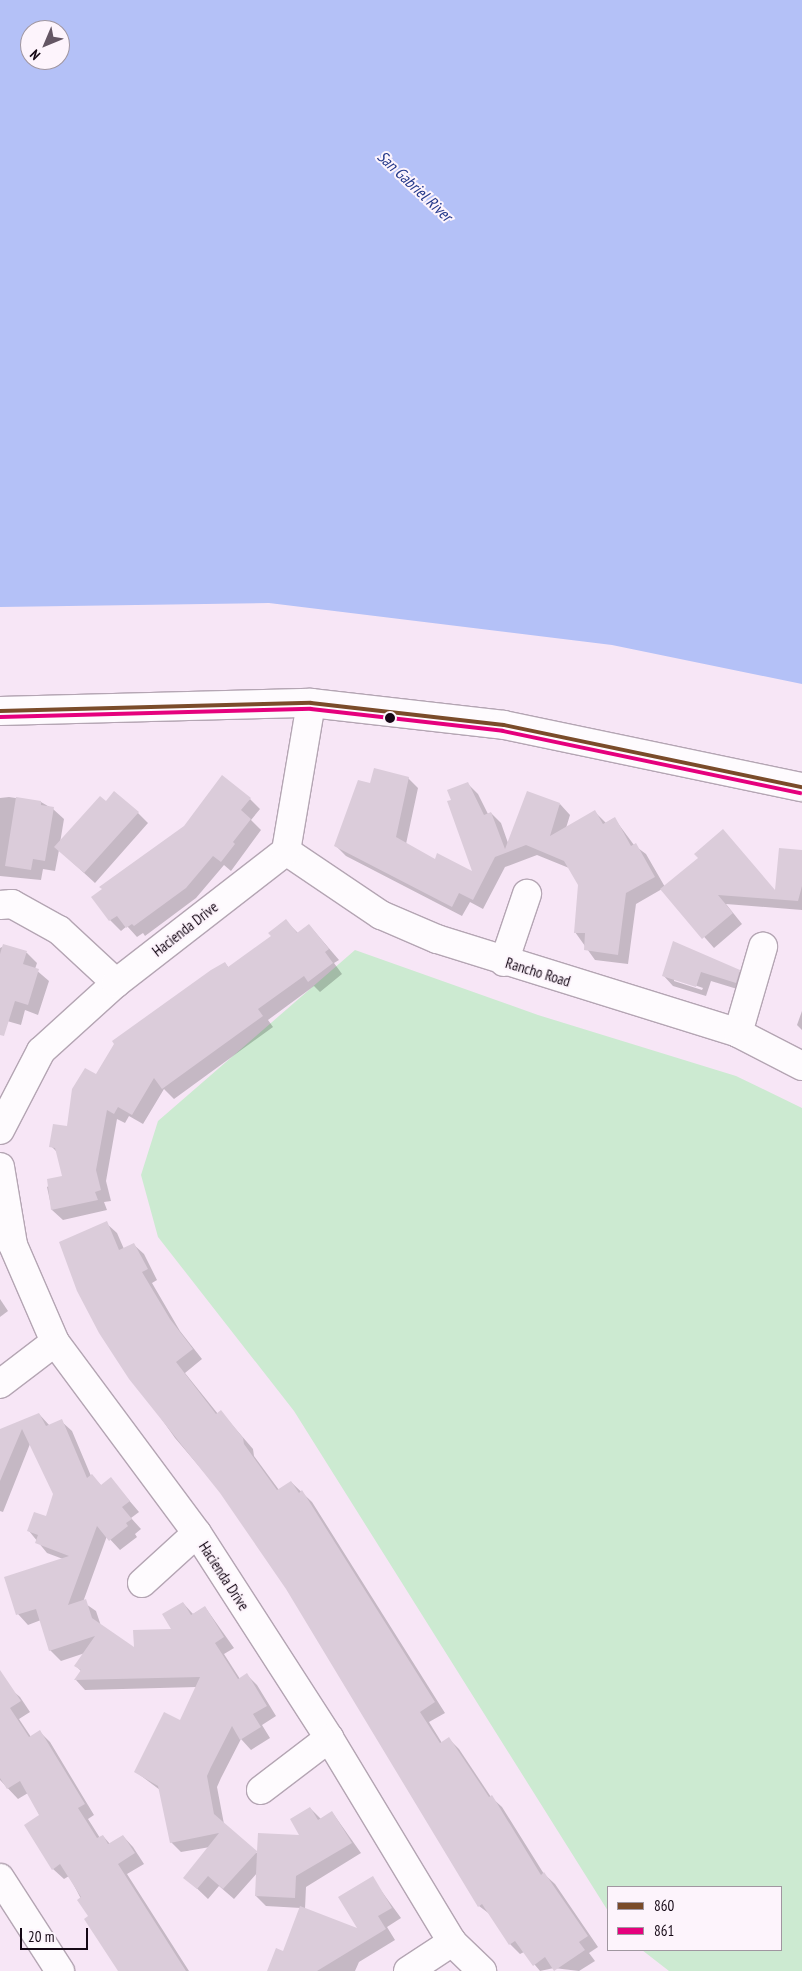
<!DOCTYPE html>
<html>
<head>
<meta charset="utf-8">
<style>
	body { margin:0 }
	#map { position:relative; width:802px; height:1971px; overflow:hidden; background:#f7e6f6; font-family:"PT Sans Narrow",sans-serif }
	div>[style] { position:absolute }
	.green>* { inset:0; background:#ccead1 }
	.water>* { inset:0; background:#b4c1f7 }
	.shadow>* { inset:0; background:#0003 }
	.building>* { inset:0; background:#dbccda }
	.roads { filter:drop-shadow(1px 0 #b4a5b3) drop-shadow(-1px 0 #b4a5b3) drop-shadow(0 1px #b4a5b3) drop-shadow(0 -1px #b4a5b3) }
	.minor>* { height:28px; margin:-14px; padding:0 14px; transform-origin:14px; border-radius:14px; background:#fefbfe }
	.bus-1>* { height:4px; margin:-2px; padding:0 2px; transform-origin:2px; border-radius:2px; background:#7a4b2a }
	.bus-2>* { height:4px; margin:-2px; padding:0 2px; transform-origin:2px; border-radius:2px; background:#e5007d }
	.dots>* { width:14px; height:14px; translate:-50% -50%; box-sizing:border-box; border:2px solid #fdf4fc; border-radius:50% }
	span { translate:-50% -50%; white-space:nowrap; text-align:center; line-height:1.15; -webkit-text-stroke:4px #fdf4fc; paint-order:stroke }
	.street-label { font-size:15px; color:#150815 }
	.water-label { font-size:16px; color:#263a8b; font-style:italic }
	.legend { position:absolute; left:607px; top:1886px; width:175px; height:65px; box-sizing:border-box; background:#fdf4fc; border:1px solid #a096a0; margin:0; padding:6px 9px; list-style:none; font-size:15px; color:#150815 }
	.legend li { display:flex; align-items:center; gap:10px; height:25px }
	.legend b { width:25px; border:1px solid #a096a0 }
	.north { position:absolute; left:20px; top:20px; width:50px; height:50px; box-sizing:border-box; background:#fdf4fc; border:1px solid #a096a0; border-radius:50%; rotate:225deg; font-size:14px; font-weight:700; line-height:20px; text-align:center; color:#150815 }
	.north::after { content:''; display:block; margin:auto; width:18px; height:22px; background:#645664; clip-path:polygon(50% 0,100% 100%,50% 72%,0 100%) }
	.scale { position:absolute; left:20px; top:1928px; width:68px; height:22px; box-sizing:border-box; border:2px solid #150815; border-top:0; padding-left:6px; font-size:15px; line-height:18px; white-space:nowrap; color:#150815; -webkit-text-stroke:4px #fdf4fc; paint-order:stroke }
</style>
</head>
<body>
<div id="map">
	<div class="green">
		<div style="clip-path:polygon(355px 950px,538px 1015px,736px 1076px,802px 1108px,802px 1971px,669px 1971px,642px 1950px,781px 1950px,781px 1887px,608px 1887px,608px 1911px,294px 1411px,158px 1237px,141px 1175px,158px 1121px)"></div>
	</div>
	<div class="water">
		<div style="clip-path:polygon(evenodd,0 0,802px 0,802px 684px,612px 645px,269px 603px,0 607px,0 0,30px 30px,60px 30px,60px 60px,30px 60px,30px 30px)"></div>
	</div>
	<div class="shadow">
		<div style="clip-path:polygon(408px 778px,418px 788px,406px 844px,435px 860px,474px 874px,452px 800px,467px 783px,478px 794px,488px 814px,491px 813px,501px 823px,508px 843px,560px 804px,570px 815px,566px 828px,595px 812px,606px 823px,614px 818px,634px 845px,646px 854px,665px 887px,776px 892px,802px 851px,802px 910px,726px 904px,742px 924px,714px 948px,662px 889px,636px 904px,628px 964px,595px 960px,575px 932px,579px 885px,569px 868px,537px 855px,505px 867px,483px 909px,470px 902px,462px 916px,346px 856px,336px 846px,371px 785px)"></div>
		<div style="clip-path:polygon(9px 797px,41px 802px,53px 809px,64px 819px,60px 843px,106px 802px,138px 813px,148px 823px,95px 883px,59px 850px,55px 871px,43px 869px,41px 880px,0 876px,0 798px)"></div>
		<div style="clip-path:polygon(250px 799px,260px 809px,251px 820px,261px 830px,231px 871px,224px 865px,196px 898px,145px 936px,143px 933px,137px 937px,127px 926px,121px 931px,110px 920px,93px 897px)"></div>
		<div style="clip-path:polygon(286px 921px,299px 934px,309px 925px,339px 960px,334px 963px,342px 974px,320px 992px,314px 986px,268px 1020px,273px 1027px,174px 1099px,164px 1089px,143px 1124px,129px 1116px,125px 1123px,117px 1119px,106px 1181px,111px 1201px,104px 1202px,107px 1210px,63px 1220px,52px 1210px,47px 1187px,63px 1177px,58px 1153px,51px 1146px,68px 1127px,96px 1076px,225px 963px,229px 968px,273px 936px)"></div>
		<div style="clip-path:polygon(evenodd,674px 943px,739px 971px,750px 982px,747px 992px,711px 981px,706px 996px,673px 986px,663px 975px,674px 943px,674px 978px,703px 988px,702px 990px,674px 981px,674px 978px)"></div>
		<div style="clip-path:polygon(4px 946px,27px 953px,37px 963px,35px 969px,49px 981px,38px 1015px,25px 1010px,21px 1025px,0 1019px,0 948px)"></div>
		<div style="clip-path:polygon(802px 1011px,802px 1030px,797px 1025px)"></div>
		<div style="clip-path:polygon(106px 1223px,117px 1233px,124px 1249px,133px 1244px,144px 1254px,157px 1280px,152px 1283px,180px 1331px,202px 1359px,185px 1373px,218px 1414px,221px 1412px,253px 1449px,254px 1456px,279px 1490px,291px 1482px,312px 1502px,445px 1713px,429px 1722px,442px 1743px,449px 1739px,459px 1749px,491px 1797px,502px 1807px,544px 1874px,555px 1884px,598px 1947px,589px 1953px,595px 1961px,579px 1971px,554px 1968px,540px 1971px,524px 1952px,520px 1954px,510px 1944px,491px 1915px,479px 1906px,287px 1588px,221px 1492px,175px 1438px,100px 1332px)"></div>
		<div style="clip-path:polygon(0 1299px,8px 1311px,0 1317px)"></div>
		<div style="clip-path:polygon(39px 1414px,50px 1426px,61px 1421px,72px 1431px,91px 1476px,102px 1486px,111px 1479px,139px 1512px,131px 1518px,141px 1529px,135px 1534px,137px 1537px,120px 1550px,107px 1536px,83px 1602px,96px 1611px,101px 1626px,135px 1649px,173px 1630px,183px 1603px,193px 1614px,205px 1607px,234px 1648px,224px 1654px,240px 1679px,247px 1675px,257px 1685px,276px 1716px,262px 1725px,270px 1738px,251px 1750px,241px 1739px,221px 1778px,217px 1787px,224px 1824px,258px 1854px,301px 1837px,310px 1808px,321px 1819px,332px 1812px,361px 1853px,306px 1887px,305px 1909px,360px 1930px,372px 1878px,401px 1918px,387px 1927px,395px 1940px,359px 1962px,355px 1971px,268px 1971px,284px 1953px,301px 1908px,266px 1906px,256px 1896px,257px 1873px,234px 1899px,219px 1886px,208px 1899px,185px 1877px,210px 1847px,181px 1852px,171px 1842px,160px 1790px,136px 1772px,180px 1722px,197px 1687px,85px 1690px,76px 1680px,82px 1672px,76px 1666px,85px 1653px,61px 1661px,50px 1650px,41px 1620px,28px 1625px,18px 1614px,63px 1559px,47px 1553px,29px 1531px,46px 1518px,55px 1494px,30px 1444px,3px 1512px,0 1511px,0 1431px)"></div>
		<div style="clip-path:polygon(0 1680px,20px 1697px,30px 1712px,19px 1719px,31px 1737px,40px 1732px,50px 1742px,94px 1815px,88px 1819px,100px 1838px,103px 1836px,110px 1844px,123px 1836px,133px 1847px,144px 1864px,127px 1874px,189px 1971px,119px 1971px,69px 1876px,64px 1879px,53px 1869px,40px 1816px,28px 1793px,18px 1799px,0 1780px)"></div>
	</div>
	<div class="building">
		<div style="clip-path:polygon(374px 768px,409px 777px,396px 837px,435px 859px,437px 853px,472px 871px,447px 801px,451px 800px,447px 790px,468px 782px,484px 815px,491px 812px,505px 849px,527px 791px,560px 803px,550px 836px,595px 810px,603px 824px,615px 817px,631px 846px,636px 843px,655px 877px,626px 893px,618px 955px,584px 950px,585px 933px,574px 933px,578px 885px,564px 861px,526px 845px,495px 857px,473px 900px,459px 893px,452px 907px,334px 846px,358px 780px,370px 783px)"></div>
		<div style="clip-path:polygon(222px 775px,251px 798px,241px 810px,251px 819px,233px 842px,235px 844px,221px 862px,213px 856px,186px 888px,134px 926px,132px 924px,126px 928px,117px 916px,109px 921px,91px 897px,102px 889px,99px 887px,184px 826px)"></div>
		<div style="clip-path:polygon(114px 791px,139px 812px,84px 873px,54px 847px,100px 796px,106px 801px)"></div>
		<div style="clip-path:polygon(16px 797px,41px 801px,41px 805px,54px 807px,45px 861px,33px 859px,31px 870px,5px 866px)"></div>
		<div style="clip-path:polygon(723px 829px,775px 890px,779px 848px,802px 850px,802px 886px,798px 901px,718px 895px,733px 913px,702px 939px,660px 889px,698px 858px,694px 854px)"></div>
		<div style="clip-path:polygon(286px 919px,297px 933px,309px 924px,329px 949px,325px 952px,333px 963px,308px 982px,304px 976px,258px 1009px,263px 1016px,162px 1089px,154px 1078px,132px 1115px,118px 1107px,114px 1114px,107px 1110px,96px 1170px,101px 1190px,95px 1192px,98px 1200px,51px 1210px,47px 1179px,62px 1176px,55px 1148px,49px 1147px,53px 1124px,67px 1126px,72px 1089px,85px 1068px,96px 1074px,114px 1044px,112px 1041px,211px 970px,225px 962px,228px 967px,271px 936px,268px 933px)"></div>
		<div style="clip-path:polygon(673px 941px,740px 970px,736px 983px,701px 972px,696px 987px,662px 976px)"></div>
		<div style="clip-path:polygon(3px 944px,27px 951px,23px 964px,39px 969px,28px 1005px,15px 1001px,4px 1036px,0 1035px,0 954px)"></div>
		<div style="clip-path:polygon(107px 1221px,119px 1250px,134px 1243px,148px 1269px,142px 1272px,170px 1319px,193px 1349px,176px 1362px,216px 1414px,221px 1410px,243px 1438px,244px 1444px,277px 1490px,291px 1481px,299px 1493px,302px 1490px,435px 1702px,420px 1712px,440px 1743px,449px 1737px,489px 1797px,492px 1795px,541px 1875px,544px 1872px,588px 1936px,579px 1942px,585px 1950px,554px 1971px,545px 1957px,533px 1966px,515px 1941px,509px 1945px,482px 1904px,478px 1907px,286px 1589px,220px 1493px,129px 1379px,99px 1333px,77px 1291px,59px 1242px)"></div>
		<div style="clip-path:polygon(39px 1413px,46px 1426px,62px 1419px,87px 1478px,92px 1474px,101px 1485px,111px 1477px,130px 1501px,122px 1507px,132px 1519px,126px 1523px,128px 1526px,109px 1541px,97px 1526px,68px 1605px,86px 1599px,92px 1618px,134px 1647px,133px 1630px,171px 1629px,162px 1614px,183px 1602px,191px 1615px,205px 1606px,224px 1637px,215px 1643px,238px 1679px,247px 1673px,267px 1706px,253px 1714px,261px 1727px,240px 1740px,232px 1726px,211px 1767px,207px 1776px,214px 1814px,257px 1851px,258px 1833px,299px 1835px,290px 1819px,310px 1807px,318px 1820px,332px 1811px,352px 1843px,296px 1876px,295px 1898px,255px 1896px,257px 1852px,223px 1889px,208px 1876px,197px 1889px,183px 1878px,219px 1833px,170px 1843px,158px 1786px,134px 1772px,164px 1712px,180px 1720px,200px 1677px,74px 1680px,81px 1670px,74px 1666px,95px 1636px,49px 1651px,36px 1609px,16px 1615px,4px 1577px,69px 1556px,35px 1543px,38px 1535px,27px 1531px,34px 1512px,46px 1516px,53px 1494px,22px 1429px,0 1481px,0 1429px)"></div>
		<div style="clip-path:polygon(0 1670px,21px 1701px,10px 1708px,29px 1737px,40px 1730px,85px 1804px,78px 1808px,97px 1838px,103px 1835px,108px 1844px,123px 1835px,135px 1853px,118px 1864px,186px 1971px,118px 1971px,84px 1919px,88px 1916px,77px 1900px,81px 1897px,60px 1864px,52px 1870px,24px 1825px,39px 1815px,20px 1781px,7px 1789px,0 1778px)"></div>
		<div style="clip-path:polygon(373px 1876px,392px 1908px,378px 1916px,386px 1929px,317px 1971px,267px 1971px,276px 1948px,283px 1951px,300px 1906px,357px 1928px,338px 1897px)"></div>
	</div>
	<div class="roads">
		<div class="minor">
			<div style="left:0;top:711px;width:311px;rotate:-1.5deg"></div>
			<div style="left:311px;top:703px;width:194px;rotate:6.5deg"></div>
			<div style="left:504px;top:725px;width:304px;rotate:11.8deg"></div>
			<div style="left:286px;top:851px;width:115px;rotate:34deg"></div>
			<div style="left:381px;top:915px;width:61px;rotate:23.2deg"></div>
			<div style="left:437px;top:939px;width:315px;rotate:17.3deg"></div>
			<div style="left:738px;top:1033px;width:72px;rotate:27.3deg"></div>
			<div style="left:0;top:905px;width:12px;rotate:-5deg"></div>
			<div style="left:12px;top:904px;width:54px;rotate:29deg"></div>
			<div style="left:59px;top:930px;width:78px;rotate:42.9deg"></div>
			<div style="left:504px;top:962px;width:72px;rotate:-71.3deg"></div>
			<div style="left:738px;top:1033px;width:90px;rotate:-73.8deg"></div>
			<div style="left:0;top:1130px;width:89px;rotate:-62.6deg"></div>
			<div style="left:41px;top:1051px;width:101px;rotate:-42.2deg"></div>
			<div style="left:116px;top:983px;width:215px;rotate:-37.8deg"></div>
			<div style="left:286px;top:851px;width:150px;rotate:-80.4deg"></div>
			<div style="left:0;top:1167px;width:79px;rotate:80.5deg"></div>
			<div style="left:13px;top:1245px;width:106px;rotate:66.6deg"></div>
			<div style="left:55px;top:1342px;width:238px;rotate:53.4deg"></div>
			<div style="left:197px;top:1533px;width:244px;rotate:57.2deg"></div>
			<div style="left:329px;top:1738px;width:238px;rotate:58.9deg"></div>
			<div style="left:452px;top:1942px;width:42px;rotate:44deg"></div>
			<div style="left:0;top:1384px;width:69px;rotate:-37.4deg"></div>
			<div style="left:142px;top:1583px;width:74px;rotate:-42.3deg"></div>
			<div style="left:261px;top:1790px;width:86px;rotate:-37.4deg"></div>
			<div style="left:0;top:1878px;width:111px;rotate:57.2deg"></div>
			<div style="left:408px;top:1971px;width:53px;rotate:-33.4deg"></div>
		</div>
	</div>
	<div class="bus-1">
		<div style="left:0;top:711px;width:311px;rotate:-1.5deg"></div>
		<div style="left:311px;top:703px;width:194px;rotate:6.5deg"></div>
		<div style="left:504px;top:725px;width:304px;rotate:11.8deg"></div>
	</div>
	<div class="bus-2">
		<div style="left:0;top:717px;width:311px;rotate:-1.5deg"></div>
		<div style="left:311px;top:709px;width:193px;rotate:6.5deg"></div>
		<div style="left:503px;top:731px;width:304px;rotate:11.8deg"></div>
	</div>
	<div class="dots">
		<div style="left:390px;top:718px;background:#150815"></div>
	</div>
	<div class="street-label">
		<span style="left:185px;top:929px;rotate:-38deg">Hacienda Drive</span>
		<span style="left:538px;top:972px;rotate:17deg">Rancho Road</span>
		<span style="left:224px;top:1576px;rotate:57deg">Hacienda Drive</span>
	</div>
	<div class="water-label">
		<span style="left:415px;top:186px;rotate:43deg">San Gabriel River</span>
	</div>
	<ul class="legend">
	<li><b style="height:6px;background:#7a4b2a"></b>860</li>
	<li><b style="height:6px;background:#e5007d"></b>861</li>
	</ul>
	<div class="north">N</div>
	<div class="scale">20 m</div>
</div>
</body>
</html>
